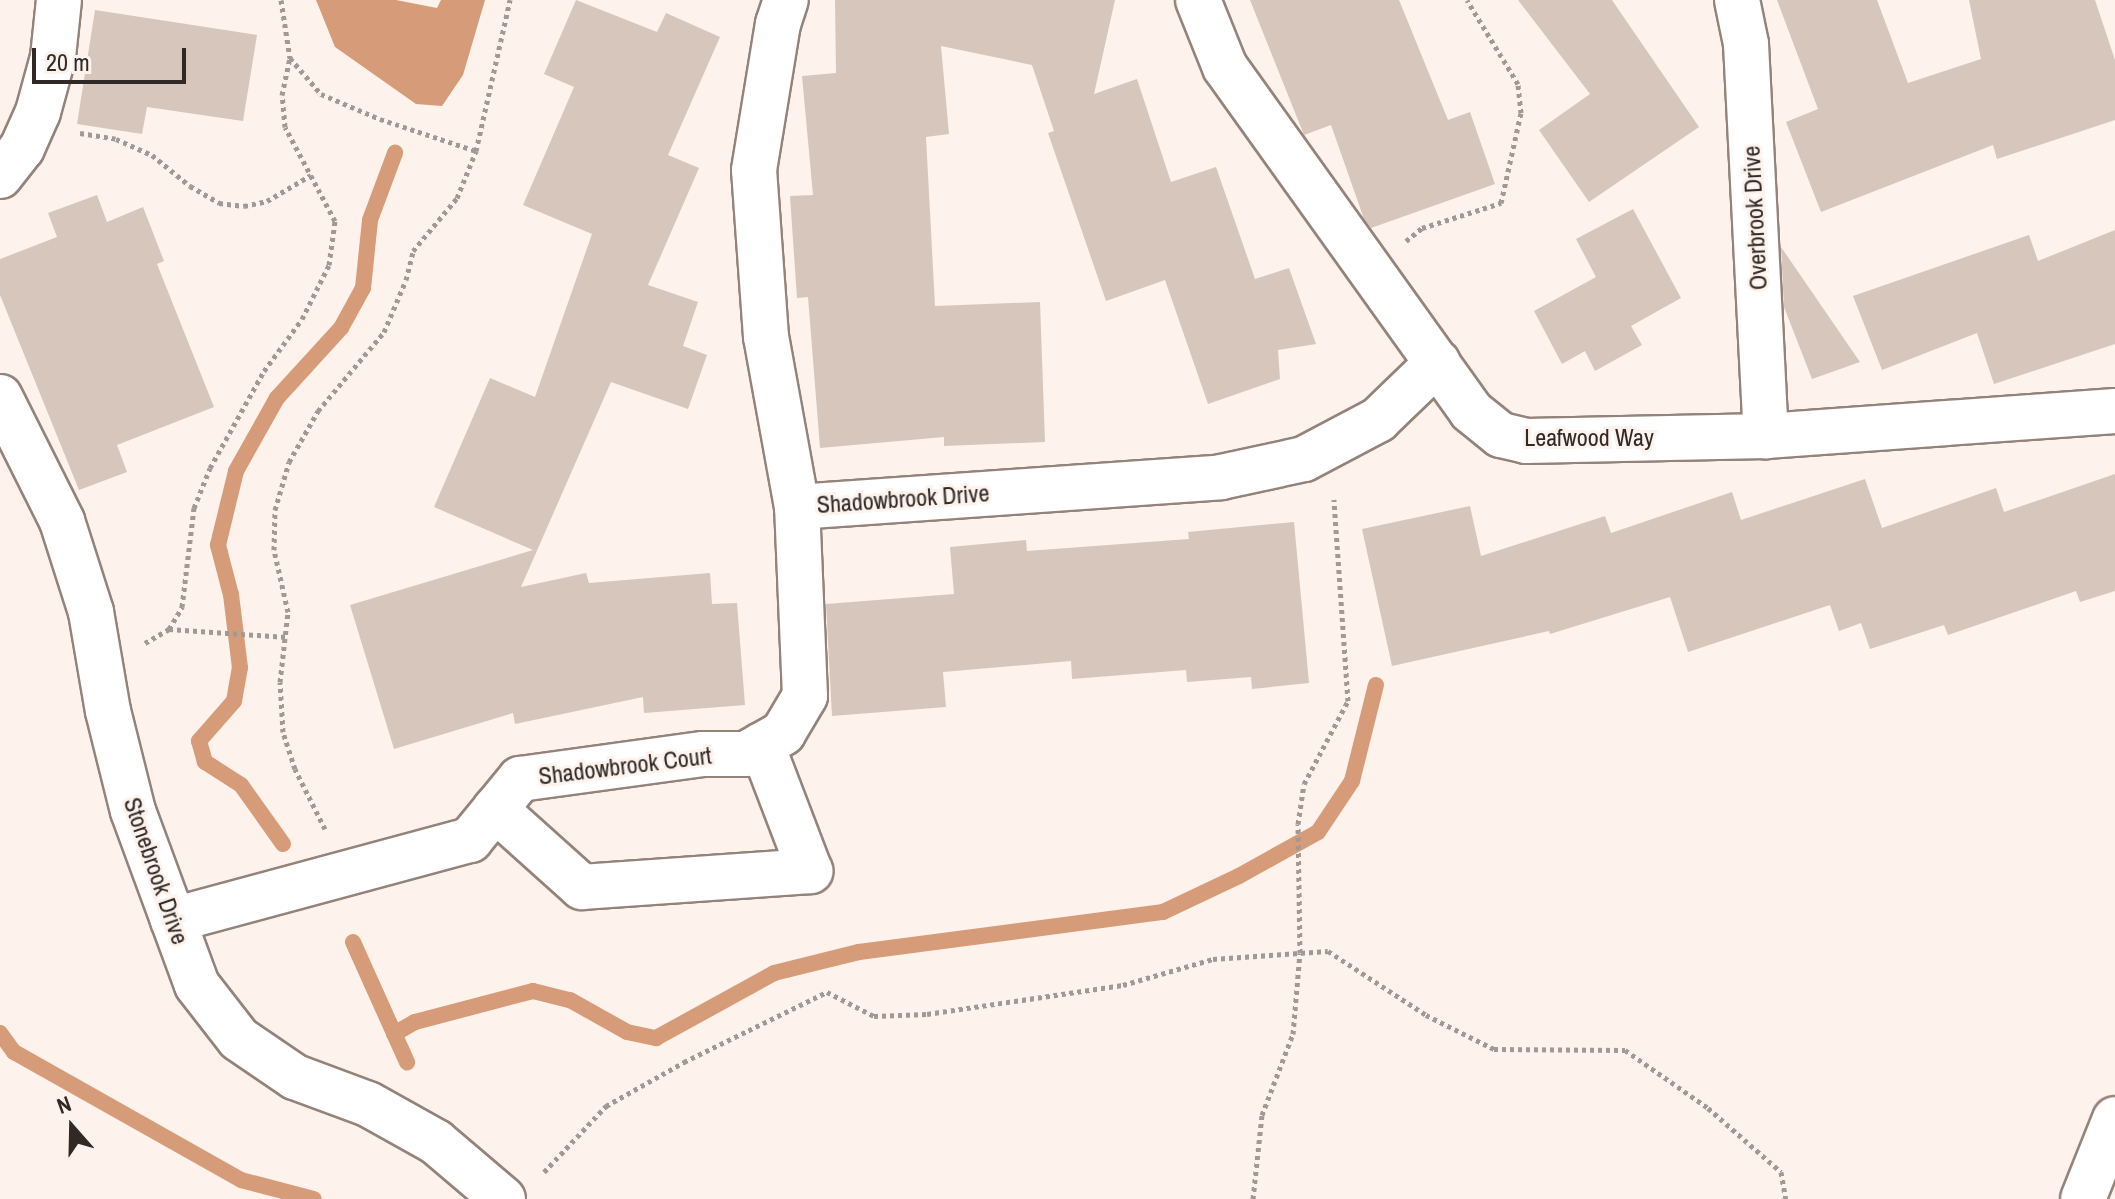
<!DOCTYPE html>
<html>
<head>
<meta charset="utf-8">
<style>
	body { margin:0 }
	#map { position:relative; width:2115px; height:1199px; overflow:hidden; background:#fdf2ec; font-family:"Archivo Narrow",sans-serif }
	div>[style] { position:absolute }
	.water>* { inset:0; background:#d69b78 }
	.stream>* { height:16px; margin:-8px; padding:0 8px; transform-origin:8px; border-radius:8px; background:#d69b78 }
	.building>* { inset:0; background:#d7c6bc }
	.path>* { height:5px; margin-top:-2.5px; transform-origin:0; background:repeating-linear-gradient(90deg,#a29994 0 4px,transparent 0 8px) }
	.roads { filter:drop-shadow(2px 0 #94837a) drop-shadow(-2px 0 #94837a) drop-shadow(0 2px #94837a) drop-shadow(0 -2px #94837a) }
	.minor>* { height:44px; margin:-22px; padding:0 22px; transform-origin:22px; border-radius:22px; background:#fff }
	span { translate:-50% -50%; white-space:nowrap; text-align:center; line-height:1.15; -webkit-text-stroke:6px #fdf2ec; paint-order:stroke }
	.street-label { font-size:24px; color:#302925 }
	.north { position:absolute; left:32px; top:1087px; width:80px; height:80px; -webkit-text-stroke:6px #fdf2ec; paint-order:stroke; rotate:340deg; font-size:22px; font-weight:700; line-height:32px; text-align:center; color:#302925 }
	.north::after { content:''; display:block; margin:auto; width:28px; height:36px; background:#302925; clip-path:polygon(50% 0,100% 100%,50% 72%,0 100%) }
	.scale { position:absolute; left:32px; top:48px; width:154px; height:36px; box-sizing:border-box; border:4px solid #302925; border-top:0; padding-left:10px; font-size:24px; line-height:28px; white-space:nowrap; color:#302925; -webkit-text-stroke:6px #fdf2ec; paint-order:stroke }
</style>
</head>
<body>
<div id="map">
	<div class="water">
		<div style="clip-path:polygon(316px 0,396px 0,437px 8px,441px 0,485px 0,463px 75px,442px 106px,416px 104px,335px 47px)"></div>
	</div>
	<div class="stream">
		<div style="left:283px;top:844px;width:72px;rotate:-125.4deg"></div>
		<div style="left:241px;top:785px;width:43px;rotate:-147.4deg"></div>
		<div style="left:205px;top:762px;width:22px;rotate:-106deg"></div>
		<div style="left:199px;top:741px;width:53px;rotate:-48.8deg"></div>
		<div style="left:234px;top:701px;width:34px;rotate:-80deg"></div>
		<div style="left:240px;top:668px;width:74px;rotate:-97deg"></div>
		<div style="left:231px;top:595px;width:52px;rotate:-104.6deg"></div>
		<div style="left:218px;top:545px;width:76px;rotate:-76.3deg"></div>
		<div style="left:236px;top:471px;width:84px;rotate:-60.7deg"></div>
		<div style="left:277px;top:398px;width:95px;rotate:-47.6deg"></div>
		<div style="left:341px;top:328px;width:46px;rotate:-61.2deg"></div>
		<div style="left:363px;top:288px;width:68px;rotate:-84.1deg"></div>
		<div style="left:370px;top:220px;width:72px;rotate:-69.5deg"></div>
		<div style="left:353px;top:942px;width:132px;rotate:65.8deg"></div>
		<div style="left:0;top:1033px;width:24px;rotate:54deg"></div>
		<div style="left:14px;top:1052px;width:261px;rotate:29.4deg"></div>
		<div style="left:241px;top:1180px;width:75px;rotate:14.6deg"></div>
		<div style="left:394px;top:1034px;width:24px;rotate:-30deg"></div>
		<div style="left:415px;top:1022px;width:122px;rotate:-14.7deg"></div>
		<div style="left:533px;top:991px;width:38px;rotate:14deg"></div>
		<div style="left:570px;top:1000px;width:65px;rotate:29.3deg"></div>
		<div style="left:627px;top:1032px;width:30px;rotate:12deg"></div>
		<div style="left:656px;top:1038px;width:135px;rotate:-28.8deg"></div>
		<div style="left:774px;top:973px;width:88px;rotate:-13.9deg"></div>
		<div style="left:859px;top:952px;width:307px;rotate:-7.5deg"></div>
		<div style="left:1163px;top:912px;width:84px;rotate:-25.3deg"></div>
		<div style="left:1239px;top:876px;width:90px;rotate:-29.1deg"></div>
		<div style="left:1318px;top:832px;width:61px;rotate:-56.3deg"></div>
		<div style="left:1352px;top:781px;width:99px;rotate:-76deg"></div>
	</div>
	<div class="building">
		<div style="clip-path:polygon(576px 0,657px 32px,666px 13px,720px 37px,668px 155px,699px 168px,648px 285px,698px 302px,683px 346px,707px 355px,688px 409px,611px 382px,521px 587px,586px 573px,589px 583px,710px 573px,712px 604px,737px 603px,745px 705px,644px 713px,643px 697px,515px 724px,513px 713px,394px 749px,350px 605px,533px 550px,434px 507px,490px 378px,535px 397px,592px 234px,523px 205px,574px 87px,544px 74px)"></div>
		<div style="clip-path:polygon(835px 0,1115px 0,1094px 94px,1137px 79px,1171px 182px,1216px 167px,1255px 279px,1289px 268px,1316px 344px,1278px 350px,1280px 379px,1208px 404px,1165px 280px,1106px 301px,1048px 133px,1054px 131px,1032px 65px,941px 46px,949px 134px,926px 137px,935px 306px,1040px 302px,1045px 442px,944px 446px,944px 437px,820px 448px,808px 297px,797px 298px,790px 196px,813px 195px,802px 76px,836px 73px)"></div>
		<div style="clip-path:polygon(1250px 0,1399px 0,1448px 120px,1470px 112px,1495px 184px,1371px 228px,1364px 219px,1331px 125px,1304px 135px)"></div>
		<div style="clip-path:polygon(1518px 0,1612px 0,1699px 127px,1589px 202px,1539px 130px,1590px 94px)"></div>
		<div style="clip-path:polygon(1777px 0,1877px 0,1908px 83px,1981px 59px,1969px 0,2095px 0,2115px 60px,2115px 120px,1997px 159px,1993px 145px,1821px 212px,1786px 122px,1818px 109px)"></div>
		<div style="clip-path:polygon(95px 10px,257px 35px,243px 121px,147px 107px,142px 134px,77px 124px)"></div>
		<div style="clip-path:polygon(97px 195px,107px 222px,143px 207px,164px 261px,157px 264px,214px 407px,117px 445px,127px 472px,79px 490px,0 295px,0 259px,57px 237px,48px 213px)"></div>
		<div style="clip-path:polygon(1633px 209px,1681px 298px,1631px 326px,1642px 345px,1595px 371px,1585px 351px,1562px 364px,1534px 311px,1596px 277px,1576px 239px)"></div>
		<div style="clip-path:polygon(2115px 230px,2115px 344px,1994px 384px,1977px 333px,1882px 370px,1853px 296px,2029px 235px,2038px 261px)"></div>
		<div style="clip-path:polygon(1781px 247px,1860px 362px,1812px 379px,1784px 307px)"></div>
		<div style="clip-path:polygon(2115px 474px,2115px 591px,2080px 602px,2076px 591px,1948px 635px,1944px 625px,1870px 649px,1861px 623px,1839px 631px,1830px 605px,1688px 652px,1670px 597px,1550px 634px,1549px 631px,1392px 666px,1362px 529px,1470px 506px,1481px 556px,1605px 516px,1611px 533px,1732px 492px,1741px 520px,1865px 479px,1882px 528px,1996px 488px,2004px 512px)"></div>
		<div style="clip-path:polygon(1294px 522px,1309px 683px,1252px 689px,1251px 677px,1187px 682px,1186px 670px,1072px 679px,1071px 661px,943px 672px,946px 707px,832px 716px,826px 604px,954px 594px,950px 547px,1026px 540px,1027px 551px,1189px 539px,1188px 532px)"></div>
	</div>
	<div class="path">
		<div style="left:281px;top:0;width:59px;rotate:81.2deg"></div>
		<div style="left:290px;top:58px;width:48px;rotate:49.3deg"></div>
		<div style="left:321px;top:94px;width:64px;rotate:23deg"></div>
		<div style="left:380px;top:119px;width:101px;rotate:18.4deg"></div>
		<div style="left:80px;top:133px;width:36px;rotate:9deg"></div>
		<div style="left:116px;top:139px;width:39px;rotate:24deg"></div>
		<div style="left:152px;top:155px;width:49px;rotate:39.2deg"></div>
		<div style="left:190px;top:186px;width:34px;rotate:30deg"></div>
		<div style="left:219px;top:203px;width:25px;rotate:7deg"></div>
		<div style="left:244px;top:206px;width:24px;rotate:-12deg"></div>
		<div style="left:267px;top:201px;width:51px;rotate:-30.6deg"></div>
		<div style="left:1406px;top:241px;width:21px;rotate:-39deg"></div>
		<div style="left:1422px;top:228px;width:83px;rotate:-17.6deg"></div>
		<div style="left:1501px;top:203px;width:92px;rotate:-77.5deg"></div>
		<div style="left:1521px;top:113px;width:29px;rotate:-96deg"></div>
		<div style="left:1518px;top:84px;width:98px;rotate:-121.3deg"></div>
		<div style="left:169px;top:629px;width:118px;rotate:3.9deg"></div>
		<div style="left:145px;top:643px;width:28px;rotate:-30deg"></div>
		<div style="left:169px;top:629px;width:26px;rotate:-59deg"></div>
		<div style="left:182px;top:607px;width:100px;rotate:-83.1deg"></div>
		<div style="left:194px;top:508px;width:43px;rotate:-68.2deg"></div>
		<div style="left:210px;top:468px;width:111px;rotate:-60.9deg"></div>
		<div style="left:264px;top:371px;width:64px;rotate:-53.8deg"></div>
		<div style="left:302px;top:319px;width:60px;rotate:-63.4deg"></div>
		<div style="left:329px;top:265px;width:44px;rotate:-82.2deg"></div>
		<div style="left:335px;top:221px;width:106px;rotate:-118deg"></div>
		<div style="left:285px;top:127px;width:32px;rotate:-95deg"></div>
		<div style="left:282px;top:95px;width:38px;rotate:-78deg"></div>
		<div style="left:325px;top:829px;width:67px;rotate:-116.6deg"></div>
		<div style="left:295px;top:769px;width:39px;rotate:-108deg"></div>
		<div style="left:283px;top:732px;width:50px;rotate:-93.4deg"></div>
		<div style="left:280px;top:682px;width:70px;rotate:-83.5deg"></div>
		<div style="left:288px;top:612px;width:64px;rotate:-102.7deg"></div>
		<div style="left:274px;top:550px;width:40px;rotate:-88.6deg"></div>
		<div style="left:275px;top:510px;width:50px;rotate:-73.7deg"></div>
		<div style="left:289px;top:462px;width:59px;rotate:-60.4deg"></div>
		<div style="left:318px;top:411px;width:103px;rotate:-50.1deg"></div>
		<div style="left:384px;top:332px;width:56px;rotate:-67.1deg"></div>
		<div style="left:406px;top:280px;width:30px;rotate:-76deg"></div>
		<div style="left:413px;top:251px;width:69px;rotate:-50.3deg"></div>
		<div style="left:457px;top:198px;width:51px;rotate:-68deg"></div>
		<div style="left:476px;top:151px;width:155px;rotate:-77.3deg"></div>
		<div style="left:544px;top:1172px;width:91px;rotate:-46.8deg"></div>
		<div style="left:606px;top:1106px;width:90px;rotate:-29.4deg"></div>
		<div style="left:684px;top:1062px;width:159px;rotate:-26.1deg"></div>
		<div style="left:827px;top:992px;width:53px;rotate:27.1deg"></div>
		<div style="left:874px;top:1016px;width:53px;rotate:-2.2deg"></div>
		<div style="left:927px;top:1014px;width:198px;rotate:-8.4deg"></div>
		<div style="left:1123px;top:985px;width:94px;rotate:-16.1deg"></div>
		<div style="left:1213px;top:959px;width:115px;rotate:-4deg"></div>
		<div style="left:1328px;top:951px;width:117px;rotate:33.1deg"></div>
		<div style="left:1426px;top:1015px;width:76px;rotate:26.6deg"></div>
		<div style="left:1494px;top:1049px;width:131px;rotate:0.4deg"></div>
		<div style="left:1625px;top:1050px;width:101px;rotate:34.9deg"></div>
		<div style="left:1708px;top:1108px;width:97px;rotate:41.2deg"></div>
		<div style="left:1781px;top:1172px;width:27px;rotate:80deg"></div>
		<div style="left:1253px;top:1199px;width:84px;rotate:-83.9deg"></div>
		<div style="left:1262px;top:1115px;width:87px;rotate:-69.1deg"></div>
		<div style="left:1293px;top:1034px;width:81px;rotate:-85.1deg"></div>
		<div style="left:1300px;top:953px;width:129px;rotate:-90.9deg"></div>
		<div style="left:1298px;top:824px;width:40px;rotate:-81.5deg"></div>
		<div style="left:1304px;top:784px;width:94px;rotate:-62.1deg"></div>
		<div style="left:1348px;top:701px;width:202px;rotate:-94deg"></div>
	</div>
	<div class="roads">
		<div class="minor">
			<div style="left:1198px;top:0;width:72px;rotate:68.1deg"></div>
			<div style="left:1225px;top:67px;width:423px;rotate:54.4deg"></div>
			<div style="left:1471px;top:411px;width:38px;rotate:39deg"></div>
			<div style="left:1501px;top:435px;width:26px;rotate:13deg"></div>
			<div style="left:1526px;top:441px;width:240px;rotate:-1.2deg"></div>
			<div style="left:1766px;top:436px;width:350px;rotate:-4.1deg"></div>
			<div style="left:1737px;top:0;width:45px;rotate:78.4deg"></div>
			<div style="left:1746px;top:44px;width:393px;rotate:87.1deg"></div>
			<div style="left:0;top:176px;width:36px;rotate:-52deg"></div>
			<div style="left:22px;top:148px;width:39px;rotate:-66deg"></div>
			<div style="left:38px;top:112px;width:57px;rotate:-74.7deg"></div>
			<div style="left:53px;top:57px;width:57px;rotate:-84deg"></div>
			<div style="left:0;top:397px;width:139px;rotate:63.4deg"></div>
			<div style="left:62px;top:521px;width:96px;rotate:72.3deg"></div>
			<div style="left:91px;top:612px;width:100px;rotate:80.3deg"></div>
			<div style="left:108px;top:711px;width:103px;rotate:76deg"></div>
			<div style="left:133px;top:811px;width:185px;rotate:69.8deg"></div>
			<div style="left:197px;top:985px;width:68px;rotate:52.1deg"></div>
			<div style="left:239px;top:1039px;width:68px;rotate:34.2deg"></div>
			<div style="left:295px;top:1077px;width:78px;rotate:20.3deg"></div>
			<div style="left:368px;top:1104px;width:78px;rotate:29.2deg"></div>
			<div style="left:436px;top:1142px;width:88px;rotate:40.4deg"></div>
			<div style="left:797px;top:507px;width:425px;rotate:-4deg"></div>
			<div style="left:1221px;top:477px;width:85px;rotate:-12.2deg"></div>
			<div style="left:1304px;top:459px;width:84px;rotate:-27.8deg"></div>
			<div style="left:1378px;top:420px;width:83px;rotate:-44deg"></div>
			<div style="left:495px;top:809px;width:117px;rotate:41.9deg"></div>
			<div style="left:582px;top:887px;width:229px;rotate:-4deg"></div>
			<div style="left:810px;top:871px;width:135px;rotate:-110.9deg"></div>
			<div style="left:173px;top:920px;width:308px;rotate:-15.1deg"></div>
			<div style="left:470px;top:840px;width:79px;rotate:-50.7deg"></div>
			<div style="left:520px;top:779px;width:185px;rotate:-7.8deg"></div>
			<div style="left:703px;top:754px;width:43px"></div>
			<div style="left:746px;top:754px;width:43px;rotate:-29.6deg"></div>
			<div style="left:783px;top:733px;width:43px;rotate:-59.3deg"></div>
			<div style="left:805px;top:696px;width:189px;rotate:-92.4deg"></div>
			<div style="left:797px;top:507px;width:173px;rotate:-100.3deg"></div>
			<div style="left:766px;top:337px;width:167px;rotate:-94.1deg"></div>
			<div style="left:754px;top:170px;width:148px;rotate:-80.7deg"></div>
			<div style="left:778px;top:24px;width:25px;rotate:-72deg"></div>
			<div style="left:2083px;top:1199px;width:86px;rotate:-68.2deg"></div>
		</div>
	</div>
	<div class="street-label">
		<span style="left:1755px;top:218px;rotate:-93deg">Overbrook Drive</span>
		<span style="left:1589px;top:438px">Leafwood Way</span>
		<span style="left:903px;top:499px;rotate:-4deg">Shadowbrook Drive</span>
		<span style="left:625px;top:766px;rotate:-7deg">Shadowbrook Court</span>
		<span style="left:156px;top:871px;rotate:71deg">Stonebrook Drive</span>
	</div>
	<div class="north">N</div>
	<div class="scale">20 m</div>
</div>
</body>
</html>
